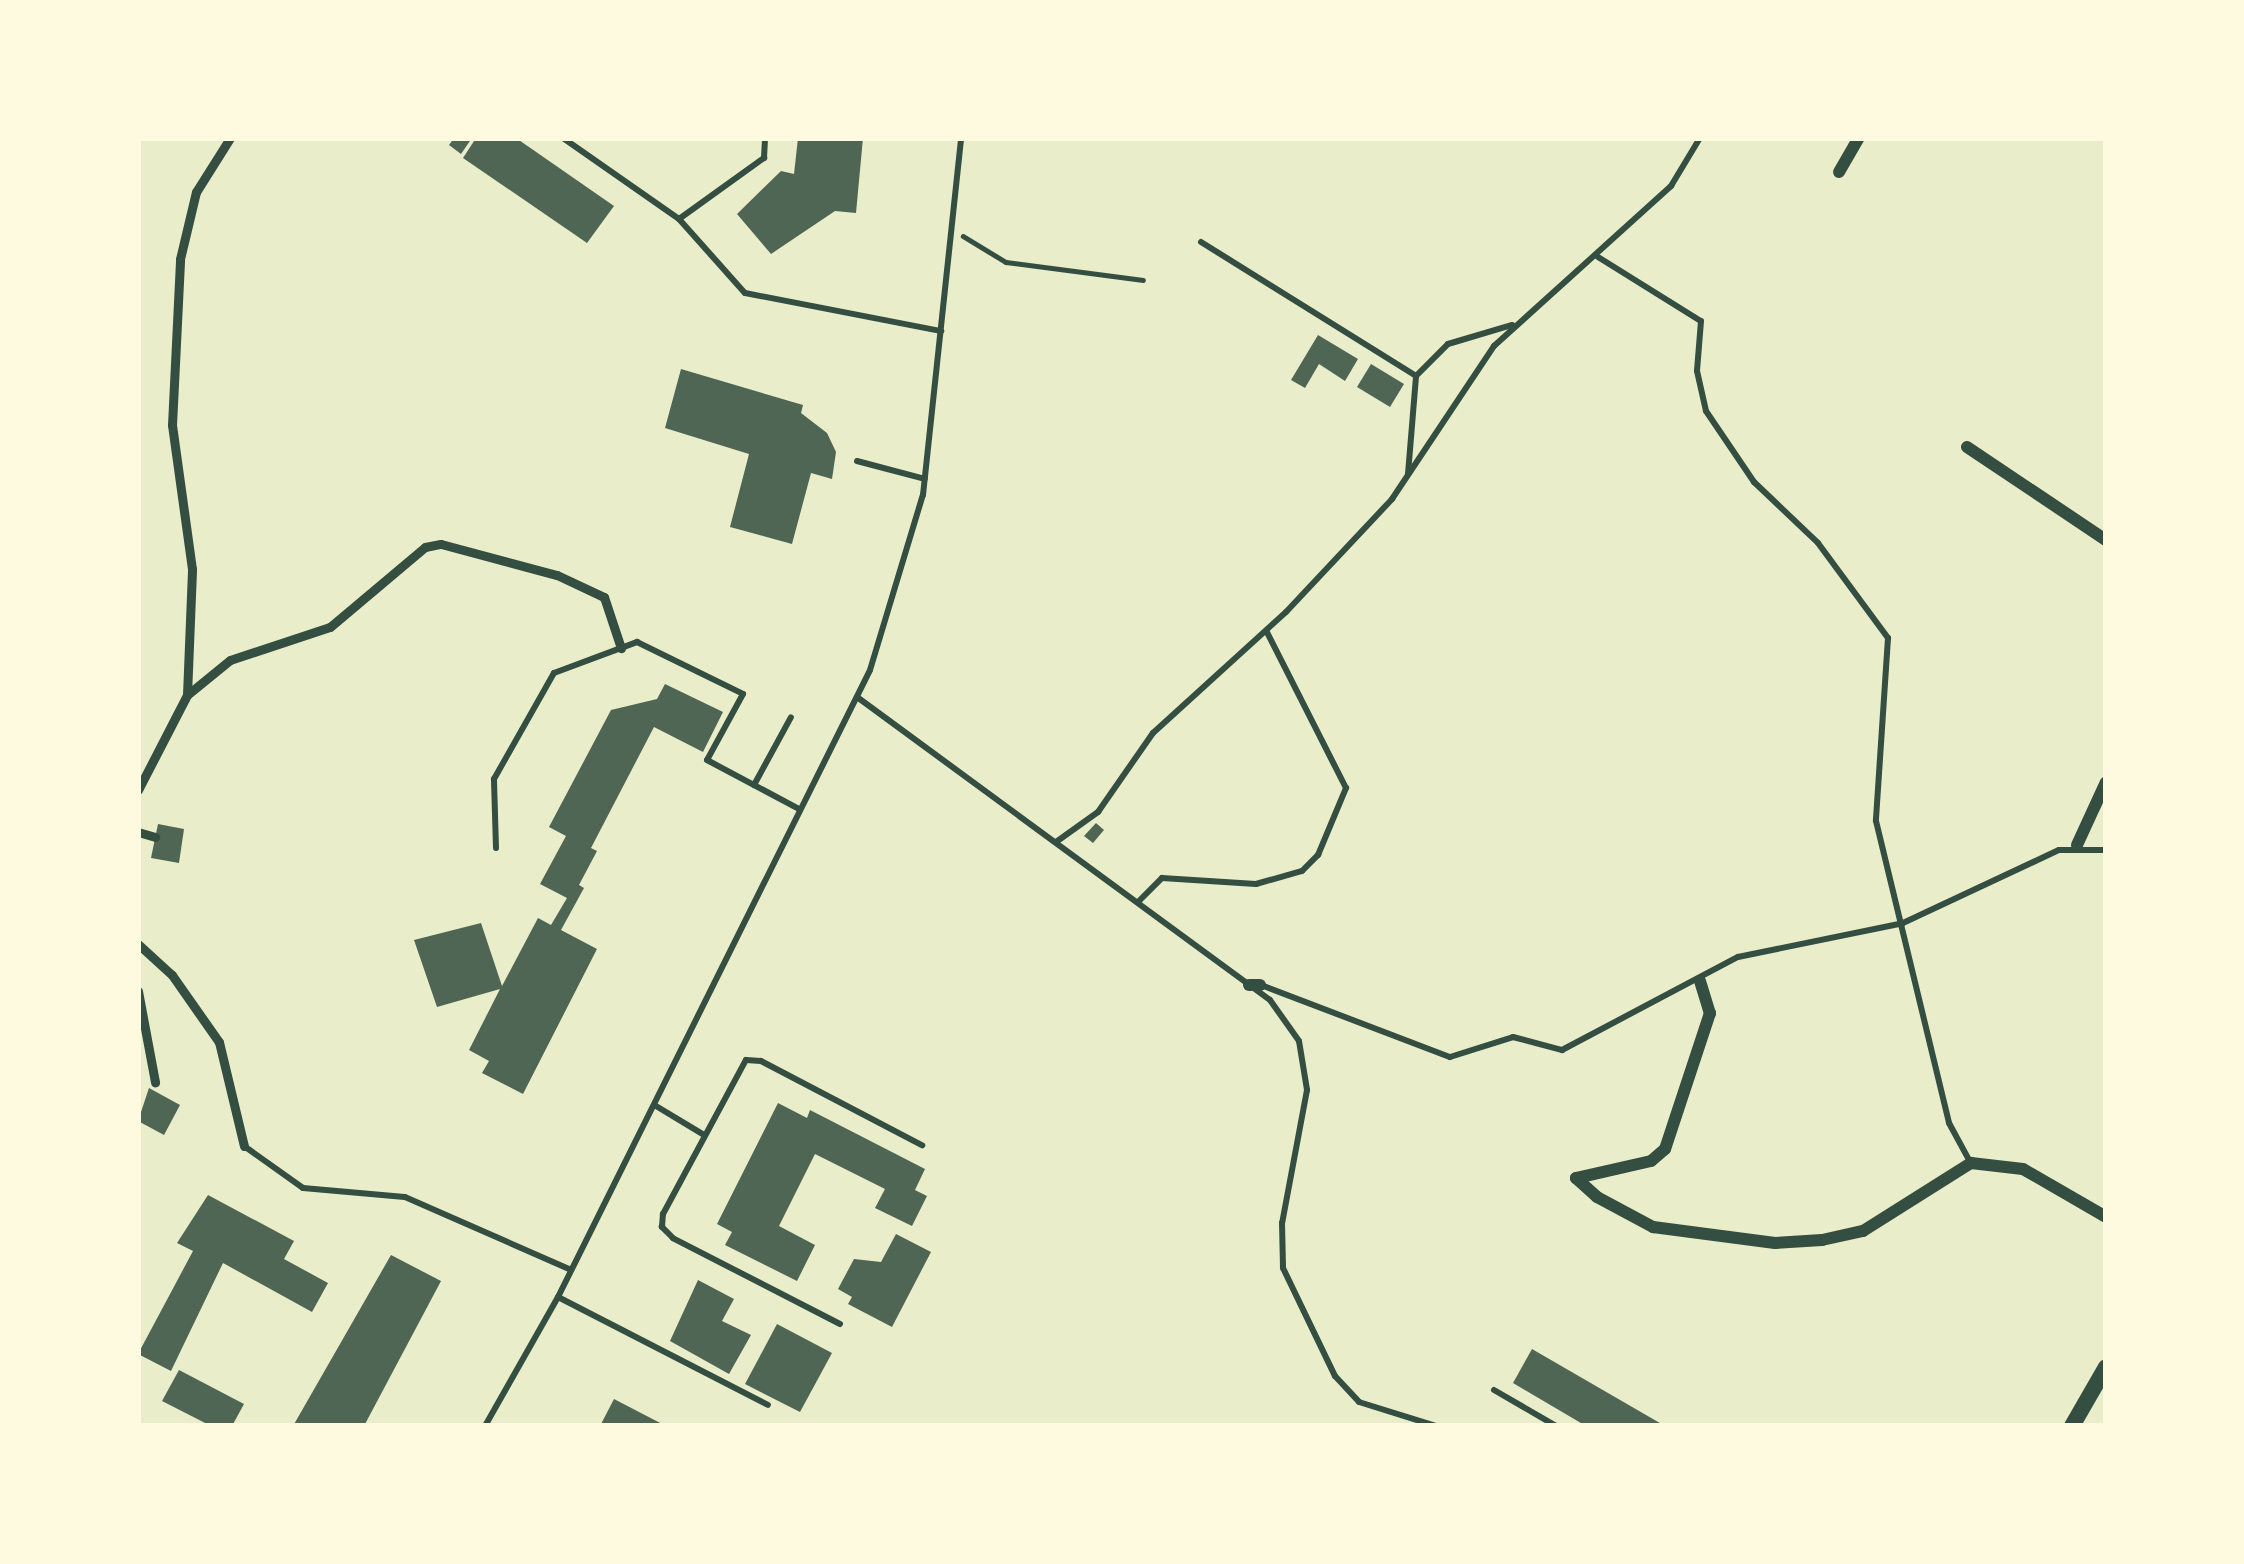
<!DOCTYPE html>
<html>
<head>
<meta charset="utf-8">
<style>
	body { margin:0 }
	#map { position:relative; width:2244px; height:1564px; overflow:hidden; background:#e9edc9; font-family:"PT Sans Narrow",sans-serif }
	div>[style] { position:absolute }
	.building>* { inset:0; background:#4f6655 }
	.path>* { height:4.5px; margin:-2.25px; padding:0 2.25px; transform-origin:2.25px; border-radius:2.25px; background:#344e41 }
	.service>* { height:6px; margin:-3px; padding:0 3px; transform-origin:3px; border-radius:3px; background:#344e41 }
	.pedestrian>* { height:9px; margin:-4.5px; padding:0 4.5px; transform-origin:4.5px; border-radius:4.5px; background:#344e41 }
	.minor>* { height:12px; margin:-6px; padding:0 6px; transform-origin:6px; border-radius:6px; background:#344e41 }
	.secondary>* { height:16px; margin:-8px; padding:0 8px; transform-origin:8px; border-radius:8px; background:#344e41 }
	span { translate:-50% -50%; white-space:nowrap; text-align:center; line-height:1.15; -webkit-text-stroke:10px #fefae0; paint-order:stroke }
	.frame { position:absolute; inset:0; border:141px solid #fefae0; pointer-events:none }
</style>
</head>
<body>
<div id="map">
	<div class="building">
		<div style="clip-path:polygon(454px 138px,472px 138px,461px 154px,449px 145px)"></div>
		<div style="clip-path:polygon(476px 138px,516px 138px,614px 206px,587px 243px,463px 158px)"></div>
		<div style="clip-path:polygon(798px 138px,863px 138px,856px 213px,835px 211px,771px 254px,737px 214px,781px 171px,794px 174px)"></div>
		<div style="clip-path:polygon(1318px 335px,1358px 359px,1345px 381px,1319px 364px,1305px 388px,1291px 380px)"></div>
		<div style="clip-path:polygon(1371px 364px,1404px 384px,1390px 407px,1357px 387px)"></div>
		<div style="clip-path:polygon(681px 369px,803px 405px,801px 413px,827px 433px,836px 452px,832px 479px,811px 473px,792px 544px,730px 527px,749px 454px,665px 428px)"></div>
		<div style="clip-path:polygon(665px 684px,723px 712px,703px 752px,654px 727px,591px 848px,597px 851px,579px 885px,584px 888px,561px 930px,597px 949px,523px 1094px,482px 1073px,489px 1061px,469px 1050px,500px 989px,437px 1007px,414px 940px,481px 923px,502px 986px,538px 918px,551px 925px,567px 898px,540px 884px,566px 836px,549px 827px,611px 710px,657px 699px)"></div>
		<div style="clip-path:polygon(1096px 823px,1104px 830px,1093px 843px,1084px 836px)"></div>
		<div style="clip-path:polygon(158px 824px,184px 829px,179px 863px,151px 858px)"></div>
		<div style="clip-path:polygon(149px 1088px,180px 1105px,164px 1135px,138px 1121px)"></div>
		<div style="clip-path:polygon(778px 1103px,807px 1118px,810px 1110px,925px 1169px,915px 1190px,927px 1196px,912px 1226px,875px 1208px,885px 1189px,815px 1154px,779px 1226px,815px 1245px,797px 1281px,725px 1245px,732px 1232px,717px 1224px)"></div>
		<div style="clip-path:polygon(208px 1195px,294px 1241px,284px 1259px,328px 1283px,312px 1312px,223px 1263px,171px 1371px,138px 1354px,193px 1251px,177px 1243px)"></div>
		<div style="clip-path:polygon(896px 1234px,931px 1252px,892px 1327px,848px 1304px,852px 1297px,838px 1289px,854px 1259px,881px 1262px)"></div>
		<div style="clip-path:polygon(391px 1255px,441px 1281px,364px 1426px,293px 1426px)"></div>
		<div style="clip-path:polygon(698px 1280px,734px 1299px,722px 1321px,751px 1335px,729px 1374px,670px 1341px)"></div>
		<div style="clip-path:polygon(777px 1324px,832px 1353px,800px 1412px,745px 1384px)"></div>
		<div style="clip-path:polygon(1532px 1349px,1665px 1426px,1586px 1426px,1513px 1383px)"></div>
		<div style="clip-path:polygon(179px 1370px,244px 1404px,232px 1426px,211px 1426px,162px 1401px)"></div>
		<div style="clip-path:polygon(614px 1399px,666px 1426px,600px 1426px)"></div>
	</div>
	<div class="path">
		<div style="left:963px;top:236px;width:50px;rotate:31.2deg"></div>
		<div style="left:1006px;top:262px;width:138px;rotate:7.5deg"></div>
	</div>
	<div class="service">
		<div style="left:563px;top:138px;width:141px;rotate:34.9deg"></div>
		<div style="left:679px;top:219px;width:99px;rotate:48.3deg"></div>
		<div style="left:745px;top:293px;width:200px;rotate:11deg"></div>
		<div style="left:679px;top:219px;width:105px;rotate:-35.7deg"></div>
		<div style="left:764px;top:158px;width:20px;rotate:-87deg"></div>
		<div style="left:1201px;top:242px;width:253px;rotate:31.9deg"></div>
		<div style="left:1416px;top:376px;width:45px;rotate:-45deg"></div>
		<div style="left:1448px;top:344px;width:67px;rotate:-16.5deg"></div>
		<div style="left:1598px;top:257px;width:121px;rotate:31.9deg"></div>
		<div style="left:1701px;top:321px;width:50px;rotate:94.6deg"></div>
		<div style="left:1697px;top:371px;width:41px;rotate:77.3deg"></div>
		<div style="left:1706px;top:411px;width:86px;rotate:55.9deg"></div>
		<div style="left:1754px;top:482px;width:88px;rotate:43.6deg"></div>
		<div style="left:1818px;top:543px;width:118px;rotate:53.6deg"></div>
		<div style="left:1888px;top:638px;width:183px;rotate:93.8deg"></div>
		<div style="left:1876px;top:821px;width:311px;rotate:76.4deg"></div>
		<div style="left:1949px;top:1123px;width:42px;rotate:61.6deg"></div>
		<div style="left:857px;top:461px;width:70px;rotate:14.8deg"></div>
		<div style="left:1408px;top:474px;width:98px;rotate:-85.3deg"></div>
		<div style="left:857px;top:697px;width:512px;rotate:36.27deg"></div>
		<div style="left:1270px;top:1000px;width:50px;rotate:54.7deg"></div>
		<div style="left:1299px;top:1041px;width:50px;rotate:80.7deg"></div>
		<div style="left:1307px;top:1090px;width:135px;rotate:100.6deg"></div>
		<div style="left:1282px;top:1223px;width:45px;rotate:88.7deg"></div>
		<div style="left:1283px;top:1268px;width:120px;rotate:64.3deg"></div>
		<div style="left:1335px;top:1376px;width:35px;rotate:47deg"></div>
		<div style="left:1359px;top:1402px;width:81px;rotate:17.3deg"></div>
		<div style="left:754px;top:785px;width:77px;rotate:-61.4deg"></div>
		<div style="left:1056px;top:842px;width:52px;rotate:-35.5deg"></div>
		<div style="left:1098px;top:812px;width:96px;rotate:-55.2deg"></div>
		<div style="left:1153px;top:733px;width:180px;rotate:-42.3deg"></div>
		<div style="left:1286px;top:612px;width:155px;rotate:-46.8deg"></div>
		<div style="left:1392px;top:499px;width:184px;rotate:-56.3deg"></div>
		<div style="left:1494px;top:346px;width:239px;rotate:-42.1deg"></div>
		<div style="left:1671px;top:186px;width:56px;rotate:-58.9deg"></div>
		<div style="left:496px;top:848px;width:69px;rotate:-91.7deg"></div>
		<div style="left:494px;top:779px;width:122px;rotate:-60.5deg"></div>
		<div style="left:554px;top:673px;width:89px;rotate:-20.5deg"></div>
		<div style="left:637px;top:642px;width:118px;rotate:26.1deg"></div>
		<div style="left:743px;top:694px;width:75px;rotate:118.6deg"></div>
		<div style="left:707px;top:760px;width:104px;rotate:28deg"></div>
		<div style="left:1138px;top:902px;width:34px;rotate:-45deg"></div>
		<div style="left:1162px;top:878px;width:94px;rotate:3.7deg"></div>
		<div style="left:1256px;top:884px;width:48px;rotate:-15.8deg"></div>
		<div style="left:1302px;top:871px;width:23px;rotate:-45deg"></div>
		<div style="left:1318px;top:855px;width:73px;rotate:-67.3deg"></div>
		<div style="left:1346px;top:788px;width:175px;rotate:-116.9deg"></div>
		<div style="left:1261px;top:985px;width:202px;rotate:20.9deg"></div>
		<div style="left:1450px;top:1057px;width:66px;rotate:-17.6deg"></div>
		<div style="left:1513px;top:1037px;width:51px;rotate:14.9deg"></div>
		<div style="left:1562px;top:1050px;width:199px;rotate:-27.9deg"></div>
		<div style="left:1738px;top:957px;width:168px;rotate:-11.6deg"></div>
		<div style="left:1903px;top:923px;width:172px;rotate:-25.1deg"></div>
		<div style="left:2059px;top:850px;width:47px"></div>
		<div style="left:656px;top:1106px;width:56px;rotate:31.1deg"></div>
		<div style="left:244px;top:1146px;width:72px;rotate:35.4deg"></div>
		<div style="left:303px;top:1188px;width:102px;rotate:5deg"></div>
		<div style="left:405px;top:1197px;width:181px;rotate:23.7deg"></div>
		<div style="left:558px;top:1297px;width:236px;rotate:27.2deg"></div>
		<div style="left:840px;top:1324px;width:188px;rotate:-152.8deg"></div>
		<div style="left:673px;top:1238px;width:16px;rotate:-135deg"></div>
		<div style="left:662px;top:1227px;width:13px;rotate:-86deg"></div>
		<div style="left:663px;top:1214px;width:175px;rotate:-61.7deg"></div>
		<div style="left:746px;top:1060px;width:15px;rotate:4deg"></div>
		<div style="left:761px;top:1061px;width:182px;rotate:27.6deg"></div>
		<div style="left:1494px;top:1390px;width:72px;rotate:30.1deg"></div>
		<div style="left:485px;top:1426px;width:148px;rotate:-60.5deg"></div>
		<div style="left:558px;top:1297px;width:700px;rotate:-63.54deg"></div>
		<div style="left:870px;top:670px;width:183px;rotate:-73.2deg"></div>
		<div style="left:923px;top:495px;width:359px;rotate:-83.9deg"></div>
	</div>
	<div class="pedestrian">
		<div style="left:187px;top:695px;width:55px;rotate:-39.1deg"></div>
		<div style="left:230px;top:660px;width:105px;rotate:-18.3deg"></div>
		<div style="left:330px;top:627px;width:124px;rotate:-40.1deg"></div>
		<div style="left:425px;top:547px;width:16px;rotate:-11deg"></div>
		<div style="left:441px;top:544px;width:120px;rotate:15deg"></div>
		<div style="left:557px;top:575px;width:52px;rotate:25.1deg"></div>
		<div style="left:604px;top:597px;width:54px;rotate:71.6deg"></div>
		<div style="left:138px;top:790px;width:107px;rotate:-62.7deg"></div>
		<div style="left:187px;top:695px;width:126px;rotate:-87.7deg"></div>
		<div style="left:192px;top:569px;width:145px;rotate:-97.9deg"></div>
		<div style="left:172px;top:425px;width:166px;rotate:-87.2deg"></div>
		<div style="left:180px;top:259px;width:69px;rotate:-76.6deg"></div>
		<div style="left:196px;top:192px;width:64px;rotate:-57.8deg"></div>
		<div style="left:138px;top:832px;width:18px;rotate:16deg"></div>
		<div style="left:138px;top:944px;width:46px;rotate:42.4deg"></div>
		<div style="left:172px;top:975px;width:82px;rotate:55deg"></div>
		<div style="left:219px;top:1042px;width:107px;rotate:76.5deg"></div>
		<div style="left:138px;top:991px;width:93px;rotate:79.4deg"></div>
	</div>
	<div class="minor">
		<div style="left:1839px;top:172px;width:39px;rotate:-60deg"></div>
		<div style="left:1967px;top:447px;width:167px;rotate:33.8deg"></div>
		<div style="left:2077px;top:845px;width:69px;rotate:-65.3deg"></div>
		<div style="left:1700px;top:981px;width:34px;rotate:73deg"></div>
		<div style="left:1710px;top:1013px;width:143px;rotate:108.3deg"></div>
		<div style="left:1665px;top:1149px;width:18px;rotate:139deg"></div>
		<div style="left:1651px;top:1161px;width:77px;rotate:167.2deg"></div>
		<div style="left:1576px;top:1178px;width:28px;rotate:42deg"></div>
		<div style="left:1597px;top:1197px;width:64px;rotate:28.2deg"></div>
		<div style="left:1653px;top:1227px;width:123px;rotate:7.5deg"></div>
		<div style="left:1775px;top:1243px;width:47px;rotate:-3.7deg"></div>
		<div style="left:1822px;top:1240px;width:42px;rotate:-12.4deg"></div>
		<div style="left:1863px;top:1231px;width:128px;rotate:-32.2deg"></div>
		<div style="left:1971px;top:1163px;width:52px;rotate:6.6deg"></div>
		<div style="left:2023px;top:1169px;width:96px;rotate:30deg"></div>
		<div style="left:1249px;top:985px;width:11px"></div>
	</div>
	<div class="secondary">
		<div style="left:2072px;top:1426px;width:68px;rotate:-60deg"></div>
	</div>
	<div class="frame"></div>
</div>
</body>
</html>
